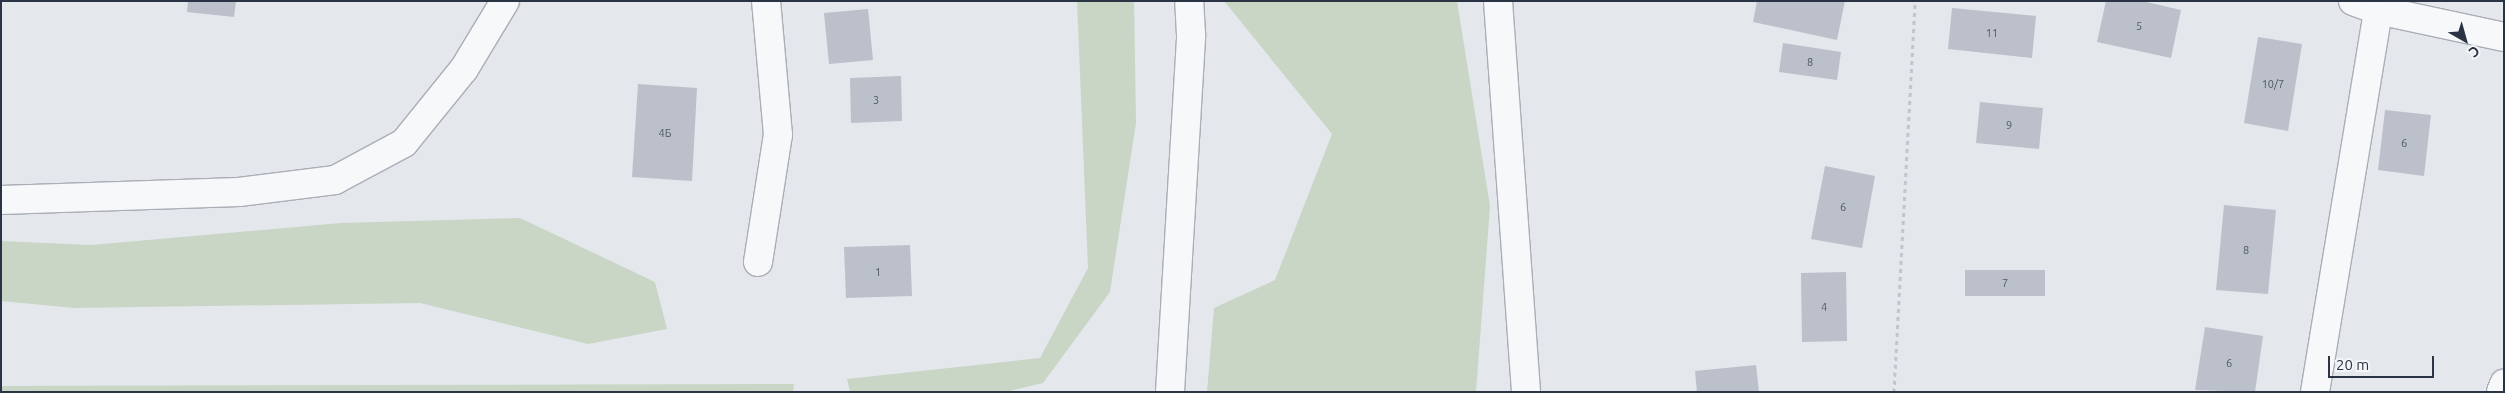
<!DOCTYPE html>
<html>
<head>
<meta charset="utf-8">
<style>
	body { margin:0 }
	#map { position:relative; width:2505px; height:393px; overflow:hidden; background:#e4e7ec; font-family:Ubuntu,sans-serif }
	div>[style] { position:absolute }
	.green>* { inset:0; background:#c9d6c5 }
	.building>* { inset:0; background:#bbc0ca }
	.path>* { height:3px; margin-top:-1.5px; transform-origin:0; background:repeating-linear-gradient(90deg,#c2c5cb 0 4px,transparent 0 8px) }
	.roads { filter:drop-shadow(1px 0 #a9aeb7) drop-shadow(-1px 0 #a9aeb7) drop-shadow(0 1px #a9aeb7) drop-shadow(0 -1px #a9aeb7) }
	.minor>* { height:28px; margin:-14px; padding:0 14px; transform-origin:14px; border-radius:14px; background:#f7f8fa }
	span { translate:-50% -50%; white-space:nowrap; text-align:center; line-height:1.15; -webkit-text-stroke:5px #f4f6f9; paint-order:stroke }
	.number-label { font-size:11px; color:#4f5766 }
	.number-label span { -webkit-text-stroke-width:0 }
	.frame { position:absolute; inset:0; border:2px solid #2b3445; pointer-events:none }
	.north { position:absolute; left:2440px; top:15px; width:50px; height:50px; -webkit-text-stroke:4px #f4f6f9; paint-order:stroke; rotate:142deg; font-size:14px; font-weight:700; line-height:20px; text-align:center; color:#2b3445 }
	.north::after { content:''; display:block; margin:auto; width:18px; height:22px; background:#2b3445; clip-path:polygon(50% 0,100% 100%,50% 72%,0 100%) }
	.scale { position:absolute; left:2328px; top:356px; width:106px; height:22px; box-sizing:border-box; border:2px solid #2b3445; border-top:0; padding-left:6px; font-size:15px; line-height:18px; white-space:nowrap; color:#2b3445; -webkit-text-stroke:4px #f4f6f9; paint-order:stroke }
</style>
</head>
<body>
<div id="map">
	<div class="green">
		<div style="clip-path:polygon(1077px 1px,1134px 1px,1136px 123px,1110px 292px,1043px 383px,1005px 392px,850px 392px,847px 379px,1040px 358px,1088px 268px)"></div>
		<div style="clip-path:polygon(1224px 1px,1457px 1px,1490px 206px,1476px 392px,1207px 392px,1214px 308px,1275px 280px,1332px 134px)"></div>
		<div style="clip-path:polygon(520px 218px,655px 282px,667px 329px,588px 344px,420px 303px,74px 308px,1px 301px,1px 241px,91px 245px,341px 223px)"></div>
		<div style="clip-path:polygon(794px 384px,793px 392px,1px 392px,1px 386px)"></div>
	</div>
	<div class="building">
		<div style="clip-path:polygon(188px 1px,236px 1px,234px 17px,187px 12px)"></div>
		<div style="clip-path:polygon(1757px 1px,1845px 1px,1837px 40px,1753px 22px)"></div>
		<div style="clip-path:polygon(2106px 1px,2142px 1px,2181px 10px,2171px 58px,2097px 42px)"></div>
		<div style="clip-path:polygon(1952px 8px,2036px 16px,2032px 58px,1948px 49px)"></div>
		<div style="clip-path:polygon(868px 9px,873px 60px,829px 64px,824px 13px)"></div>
		<div style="clip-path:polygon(2258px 37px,2302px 44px,2288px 131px,2244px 123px)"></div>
		<div style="clip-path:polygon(1783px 43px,1841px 52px,1837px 80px,1779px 72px)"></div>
		<div style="clip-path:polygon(901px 76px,902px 121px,851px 123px,850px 78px)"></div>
		<div style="clip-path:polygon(638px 84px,697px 88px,692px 181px,632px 177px)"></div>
		<div style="clip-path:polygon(1980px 102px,2043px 108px,2039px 149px,1976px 143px)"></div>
		<div style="clip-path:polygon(2385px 110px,2431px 115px,2424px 176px,2378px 170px)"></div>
		<div style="clip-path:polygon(1825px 166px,1875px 176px,1862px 248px,1811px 239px)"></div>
		<div style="clip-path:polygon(2224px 205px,2276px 210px,2268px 294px,2216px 290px)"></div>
		<div style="clip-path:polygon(910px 245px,912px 296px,846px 298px,844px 247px)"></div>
		<div style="clip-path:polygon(1965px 270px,2045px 270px,2045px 296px,1965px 296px)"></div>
		<div style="clip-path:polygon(1846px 272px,1847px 341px,1802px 342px,1801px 273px)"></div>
		<div style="clip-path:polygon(2205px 327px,2263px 336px,2255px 392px,2195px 390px)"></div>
		<div style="clip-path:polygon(1756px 365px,1759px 392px,1697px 392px,1695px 371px)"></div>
	</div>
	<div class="path">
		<div style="left:1894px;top:392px;width:392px;rotate:-86.9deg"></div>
	</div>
	<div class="roads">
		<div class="minor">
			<div style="left:1498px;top:1px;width:392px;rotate:85.9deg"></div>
			<div style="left:2353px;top:1px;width:27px;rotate:20deg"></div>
			<div style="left:2378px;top:10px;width:129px;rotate:12.1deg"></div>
			<div style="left:1px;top:200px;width:238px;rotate:-1.9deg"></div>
			<div style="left:239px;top:192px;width:97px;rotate:-7.1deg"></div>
			<div style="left:335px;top:180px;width:78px;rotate:-28.2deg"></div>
			<div style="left:404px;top:143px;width:95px;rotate:-51deg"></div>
			<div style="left:464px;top:69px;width:79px;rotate:-58.9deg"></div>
			<div style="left:758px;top:262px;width:129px;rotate:-81.1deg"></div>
			<div style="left:778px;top:135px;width:135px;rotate:-95.1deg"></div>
			<div style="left:1170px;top:392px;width:358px;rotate:-86.6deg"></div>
			<div style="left:1191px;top:35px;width:34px;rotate:-93deg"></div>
			<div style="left:2315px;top:392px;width:387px;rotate:-80.6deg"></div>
			<div style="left:2501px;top:392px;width:9px;rotate:-69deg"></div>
		</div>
	</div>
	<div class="number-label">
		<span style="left:2139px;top:26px">5</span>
		<span style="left:1992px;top:33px">11</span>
		<span style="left:1810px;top:62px">8</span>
		<span style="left:2273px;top:84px">10/7</span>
		<span style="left:876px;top:100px">3</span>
		<span style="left:2009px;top:125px">9</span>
		<span style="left:665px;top:133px">4Б</span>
		<span style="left:2404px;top:143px">6</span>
		<span style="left:1843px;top:207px">6</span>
		<span style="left:2246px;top:250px">8</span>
		<span style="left:878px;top:272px">1</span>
		<span style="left:2005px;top:283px">7</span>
		<span style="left:1824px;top:307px">4</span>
		<span style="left:2229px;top:363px">6</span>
	</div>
	<div class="frame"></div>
	<div class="north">С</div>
	<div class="scale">20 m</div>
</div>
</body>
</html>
